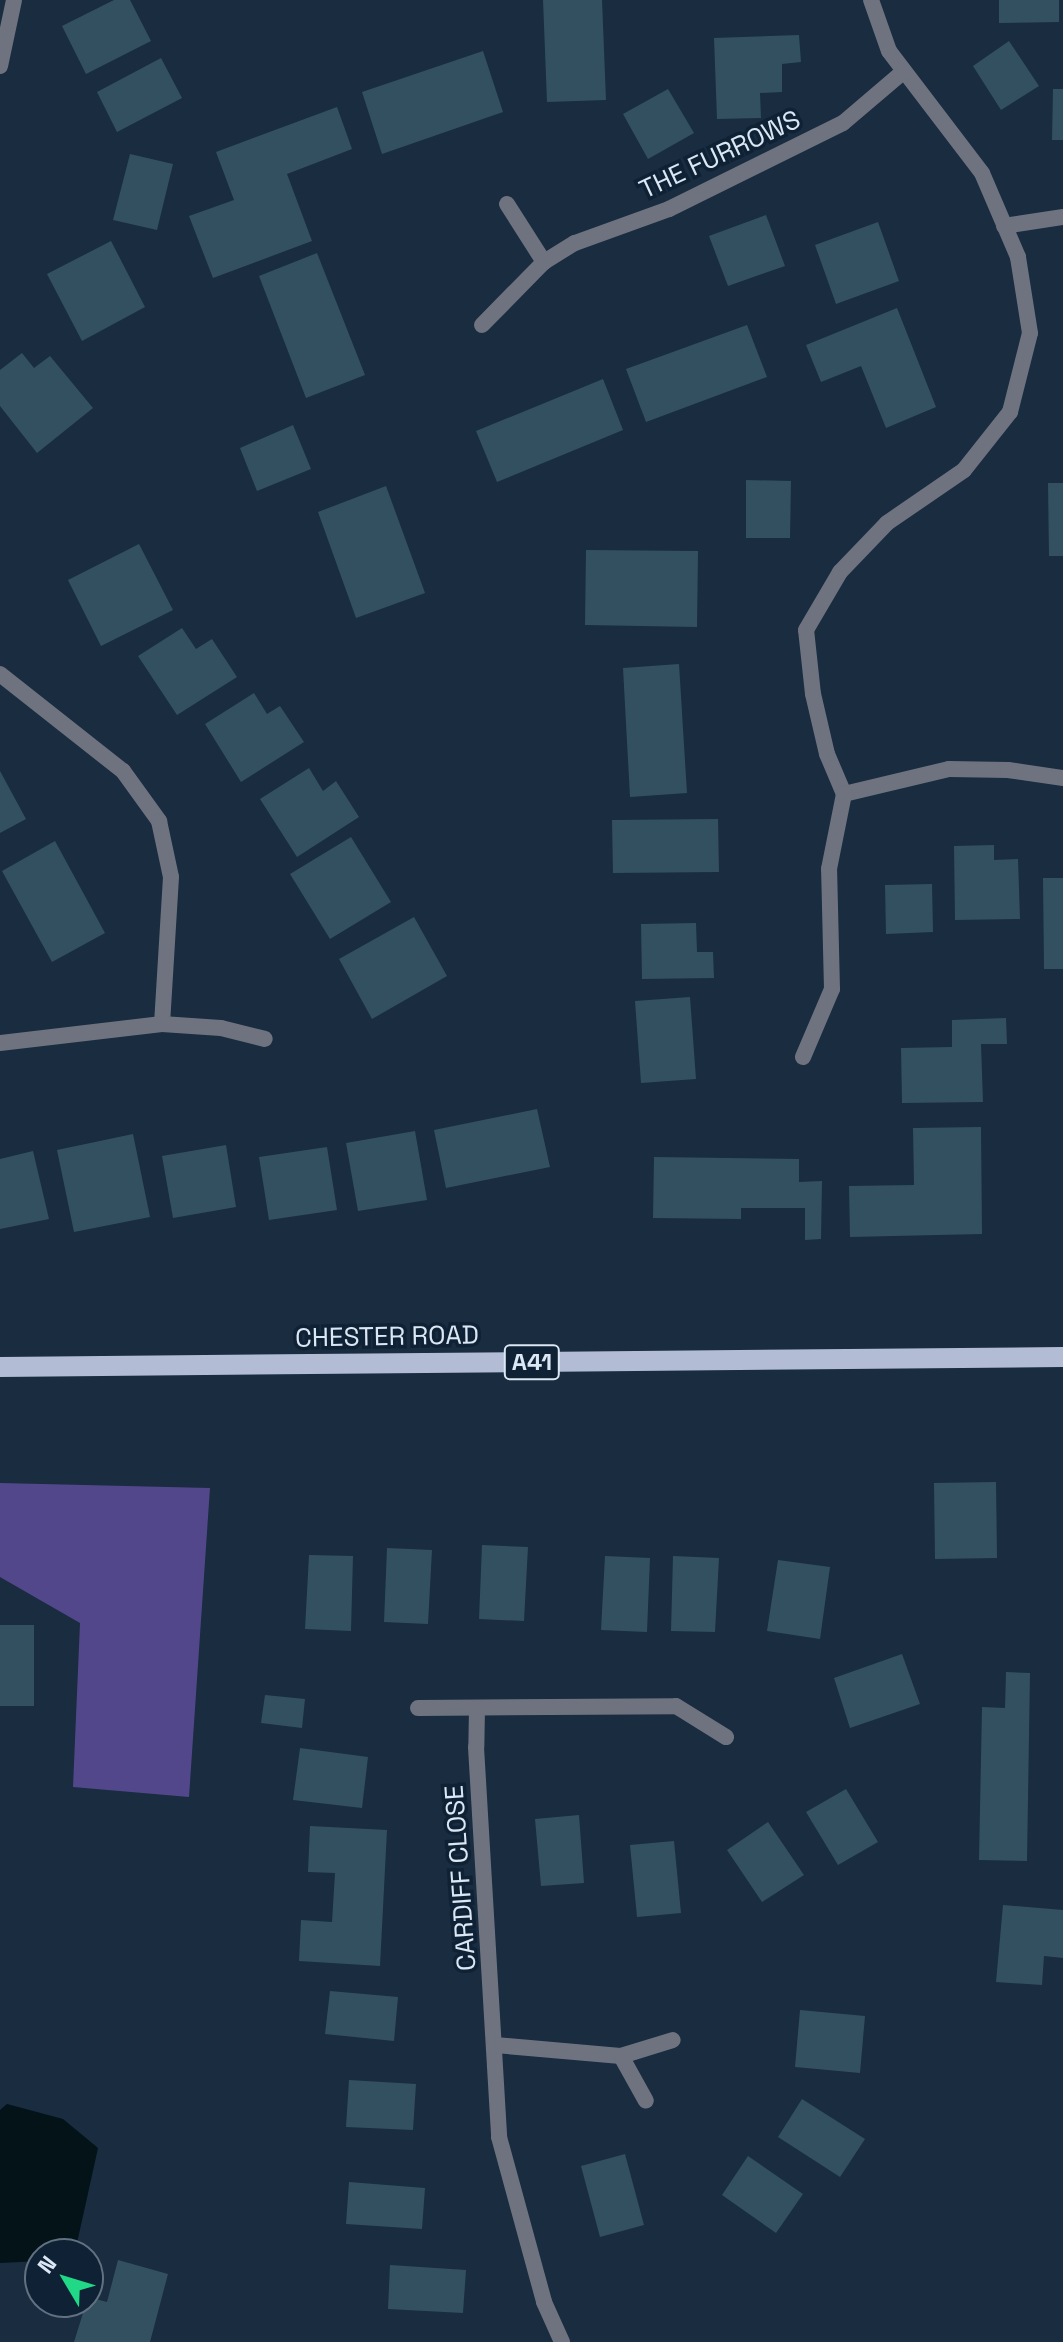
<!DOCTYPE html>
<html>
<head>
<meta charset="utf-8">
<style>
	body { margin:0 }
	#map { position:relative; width:1063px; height:2342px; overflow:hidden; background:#192c40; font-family:"Space Grotesk",sans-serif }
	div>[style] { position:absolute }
	.green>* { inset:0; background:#53478b }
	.water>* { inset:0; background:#031317 }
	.building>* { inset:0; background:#325060 }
	.street>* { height:16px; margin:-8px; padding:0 8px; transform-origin:8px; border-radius:8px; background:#6e737f }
	.primary>* { height:20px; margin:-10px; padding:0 10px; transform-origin:10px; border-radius:10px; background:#b2bcd5 }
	span { translate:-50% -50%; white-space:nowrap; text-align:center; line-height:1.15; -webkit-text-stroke:7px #0f2235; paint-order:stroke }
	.shield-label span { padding:2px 6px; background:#0f2235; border:2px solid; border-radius:6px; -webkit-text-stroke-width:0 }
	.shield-label { font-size:24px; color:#dbe7f4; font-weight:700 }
	.street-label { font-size:26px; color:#dbe7f4 }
	.north { position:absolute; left:24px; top:2238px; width:80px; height:80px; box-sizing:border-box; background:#0f2235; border:2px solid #617181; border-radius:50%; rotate:308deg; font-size:22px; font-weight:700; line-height:32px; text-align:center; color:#dbe7f4 }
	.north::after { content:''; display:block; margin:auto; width:28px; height:36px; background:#21d887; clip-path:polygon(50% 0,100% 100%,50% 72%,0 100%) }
</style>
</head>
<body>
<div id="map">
	<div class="green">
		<div style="clip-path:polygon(0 1483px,210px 1488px,189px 1797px,73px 1787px,80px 1623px,0 1577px)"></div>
	</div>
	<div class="water">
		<div style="clip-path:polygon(7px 2104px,63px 2119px,98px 2148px,77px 2243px,58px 2254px,40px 2254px,40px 2261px,0 2263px,0 2110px)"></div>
	</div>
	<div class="building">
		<div style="clip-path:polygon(114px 0,130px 0,151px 41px,86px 74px,62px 26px)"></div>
		<div style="clip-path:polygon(543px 0,602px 0,606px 100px,547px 102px)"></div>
		<div style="clip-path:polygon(999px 0,1059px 0,1059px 22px,999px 23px)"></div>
		<div style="clip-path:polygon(799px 35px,801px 62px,782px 64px,782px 92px,760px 93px,761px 118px,717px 119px,714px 38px)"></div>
		<div style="clip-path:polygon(1009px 41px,1039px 86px,1001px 110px,973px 66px)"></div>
		<div style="clip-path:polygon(483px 51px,503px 112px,382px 154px,362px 92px)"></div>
		<div style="clip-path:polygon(161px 58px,182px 98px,117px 132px,97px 92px)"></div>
		<div style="clip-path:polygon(668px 89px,694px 133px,648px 159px,623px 114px)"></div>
		<div style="clip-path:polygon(1053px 89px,1063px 89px,1063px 140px,1052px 140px)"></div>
		<div style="clip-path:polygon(337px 107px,352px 149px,287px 174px,312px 241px,213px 278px,189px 216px,234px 200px,216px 152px)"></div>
		<div style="clip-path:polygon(130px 154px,173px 164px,157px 230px,113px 220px)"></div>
		<div style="clip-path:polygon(766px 215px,785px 266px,728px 286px,709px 236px)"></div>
		<div style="clip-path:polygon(878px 222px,899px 281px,836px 304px,815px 245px)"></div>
		<div style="clip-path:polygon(111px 241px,145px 307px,82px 341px,47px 274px)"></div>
		<div style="clip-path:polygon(317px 253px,365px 375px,306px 398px,259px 276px)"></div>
		<div style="clip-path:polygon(897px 308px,936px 407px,886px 428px,861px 366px,821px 382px,806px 345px)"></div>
		<div style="clip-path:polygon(747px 325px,767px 377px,646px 422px,626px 369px)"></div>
		<div style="clip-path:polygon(22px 353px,34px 368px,50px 356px,93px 408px,37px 453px,0 406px,0 370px)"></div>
		<div style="clip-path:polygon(603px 379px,623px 430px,497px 482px,476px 431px)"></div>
		<div style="clip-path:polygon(293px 425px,311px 469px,257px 491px,240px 448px)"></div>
		<div style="clip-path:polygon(746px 480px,791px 481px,790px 538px,746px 538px)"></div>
		<div style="clip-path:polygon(1048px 483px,1063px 483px,1063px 556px,1049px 556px)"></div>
		<div style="clip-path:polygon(386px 486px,425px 593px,356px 618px,318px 512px)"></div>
		<div style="clip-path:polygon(139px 544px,173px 610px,101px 646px,68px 580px)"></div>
		<div style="clip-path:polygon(586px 550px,698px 551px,697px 627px,585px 625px)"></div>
		<div style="clip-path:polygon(182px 628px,196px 649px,212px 639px,237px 677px,177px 715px,138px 656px)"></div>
		<div style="clip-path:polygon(679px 664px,687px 793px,630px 797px,623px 668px)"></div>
		<div style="clip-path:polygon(254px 693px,267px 714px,280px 706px,304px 742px,241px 782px,205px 724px)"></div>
		<div style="clip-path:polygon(309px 768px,323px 791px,336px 781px,359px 817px,297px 857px,260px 799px)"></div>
		<div style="clip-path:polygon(0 771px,26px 819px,0 833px)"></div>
		<div style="clip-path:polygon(718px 819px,719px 872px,613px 873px,612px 820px)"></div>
		<div style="clip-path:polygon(351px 837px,391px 902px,330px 939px,290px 874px)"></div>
		<div style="clip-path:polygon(55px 841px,105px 933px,52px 962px,2px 871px)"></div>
		<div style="clip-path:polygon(994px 845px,994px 860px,1018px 859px,1020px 919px,955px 920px,954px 846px)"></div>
		<div style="clip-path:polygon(1043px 878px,1063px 878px,1063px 969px,1044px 969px)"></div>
		<div style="clip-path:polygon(932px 884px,933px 932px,886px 934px,885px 885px)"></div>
		<div style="clip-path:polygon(414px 917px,447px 976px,372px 1019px,339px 959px)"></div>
		<div style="clip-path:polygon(696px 923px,697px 952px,713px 952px,714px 978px,642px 979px,641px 924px)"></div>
		<div style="clip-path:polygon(690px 997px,696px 1079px,641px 1083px,635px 1001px)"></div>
		<div style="clip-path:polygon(1006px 1018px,1007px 1044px,981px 1044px,983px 1102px,902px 1103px,901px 1048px,952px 1047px,952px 1020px)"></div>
		<div style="clip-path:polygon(537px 1109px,550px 1167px,446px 1188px,434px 1130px)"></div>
		<div style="clip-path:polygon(981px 1127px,982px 1234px,850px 1237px,849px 1186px,914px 1185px,913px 1128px)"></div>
		<div style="clip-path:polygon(415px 1131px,427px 1200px,358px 1211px,346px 1143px)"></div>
		<div style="clip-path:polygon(133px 1134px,150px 1217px,74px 1232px,57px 1150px)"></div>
		<div style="clip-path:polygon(226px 1145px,236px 1207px,173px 1218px,162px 1156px)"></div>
		<div style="clip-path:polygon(327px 1147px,337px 1210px,269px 1220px,259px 1157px)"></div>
		<div style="clip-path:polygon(33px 1151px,49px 1219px,0 1229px,0 1159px)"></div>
		<div style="clip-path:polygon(654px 1157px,799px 1159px,799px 1182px,822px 1181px,821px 1239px,805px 1240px,805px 1208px,741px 1208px,741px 1219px,653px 1218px)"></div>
		<div style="clip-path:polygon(996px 1482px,997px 1558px,935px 1559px,934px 1483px)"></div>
		<div style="clip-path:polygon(482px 1545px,528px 1547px,524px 1621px,479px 1619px)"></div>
		<div style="clip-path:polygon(387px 1548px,432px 1550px,428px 1624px,384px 1622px)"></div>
		<div style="clip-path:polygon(309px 1555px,353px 1556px,351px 1631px,305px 1629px)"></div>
		<div style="clip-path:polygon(605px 1556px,650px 1558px,647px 1632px,601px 1630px)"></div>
		<div style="clip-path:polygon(673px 1556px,719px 1558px,715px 1632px,671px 1631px)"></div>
		<div style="clip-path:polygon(778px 1560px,830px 1567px,820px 1639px,767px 1631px)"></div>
		<div style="clip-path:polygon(0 1625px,34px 1625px,34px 1706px,0 1706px)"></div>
		<div style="clip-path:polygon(902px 1654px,920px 1704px,850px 1728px,834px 1678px)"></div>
		<div style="clip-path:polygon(1006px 1672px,1030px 1673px,1027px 1861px,979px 1860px,982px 1707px,1005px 1708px)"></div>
		<div style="clip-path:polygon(265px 1695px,305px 1699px,302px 1728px,261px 1723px)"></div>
		<div style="clip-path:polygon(300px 1748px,368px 1757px,362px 1808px,293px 1800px)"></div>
		<div style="clip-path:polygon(846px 1789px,878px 1842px,838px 1865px,806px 1812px)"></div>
		<div style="clip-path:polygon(579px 1815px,584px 1883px,541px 1886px,535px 1819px)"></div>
		<div style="clip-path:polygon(768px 1822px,804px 1875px,762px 1902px,727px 1850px)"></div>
		<div style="clip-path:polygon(310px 1826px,387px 1830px,380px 1966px,299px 1961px,301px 1920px,332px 1922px,335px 1873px,308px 1872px)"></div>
		<div style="clip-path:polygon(674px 1841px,681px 1913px,637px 1917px,630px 1845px)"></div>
		<div style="clip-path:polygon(1003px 1905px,1063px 1910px,1063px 1958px,1044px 1956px,1042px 1985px,996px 1982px)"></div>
		<div style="clip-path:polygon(330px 1991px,398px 1997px,394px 2041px,325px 2034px)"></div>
		<div style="clip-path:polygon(800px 2010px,865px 2016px,860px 2073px,795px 2067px)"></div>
		<div style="clip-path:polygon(349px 2080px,416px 2084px,413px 2130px,346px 2127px)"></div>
		<div style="clip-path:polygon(802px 2099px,865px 2139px,840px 2177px,778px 2137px)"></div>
		<div style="clip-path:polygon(625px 2154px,644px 2225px,600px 2237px,581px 2166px)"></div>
		<div style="clip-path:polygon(748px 2156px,803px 2194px,776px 2233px,722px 2195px)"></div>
		<div style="clip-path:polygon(349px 2182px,425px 2188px,422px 2229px,346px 2224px)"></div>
		<div style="clip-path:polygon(118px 2260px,168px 2274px,150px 2342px,74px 2342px,88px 2297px,107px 2302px)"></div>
		<div style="clip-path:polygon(390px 2265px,466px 2270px,463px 2313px,388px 2309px)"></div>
	</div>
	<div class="street">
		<div style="left:0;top:66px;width:67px;rotate:-78deg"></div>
		<div style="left:507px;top:204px;width:69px;rotate:57.5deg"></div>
		<div style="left:1004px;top:226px;width:60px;rotate:-8.7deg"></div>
		<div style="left:482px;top:325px;width:88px;rotate:-45.5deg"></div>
		<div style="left:544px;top:262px;width:36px;rotate:-32deg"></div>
		<div style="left:575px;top:243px;width:100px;rotate:-19.9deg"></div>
		<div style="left:669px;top:209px;width:194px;rotate:-26.3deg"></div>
		<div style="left:843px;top:123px;width:80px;rotate:-40.4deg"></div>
		<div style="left:0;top:674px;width:157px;rotate:38.3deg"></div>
		<div style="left:123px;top:771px;width:62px;rotate:54.2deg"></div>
		<div style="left:159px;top:821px;width:57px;rotate:77.9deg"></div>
		<div style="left:171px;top:877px;width:147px;rotate:93.5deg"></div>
		<div style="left:844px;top:794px;width:43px;rotate:-113deg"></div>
		<div style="left:827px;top:754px;width:62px;rotate:-103.1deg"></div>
		<div style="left:813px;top:694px;width:64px;rotate:-96.2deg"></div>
		<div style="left:806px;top:630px;width:67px;rotate:-59.6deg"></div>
		<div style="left:840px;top:572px;width:68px;rotate:-46.2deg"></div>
		<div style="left:887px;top:523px;width:93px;rotate:-34.5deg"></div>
		<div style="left:964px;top:470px;width:74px;rotate:-51.6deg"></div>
		<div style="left:1010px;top:412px;width:81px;rotate:-75.8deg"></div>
		<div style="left:1030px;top:333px;width:77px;rotate:-99deg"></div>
		<div style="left:1018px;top:257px;width:91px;rotate:-113.2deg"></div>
		<div style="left:982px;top:173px;width:153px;rotate:-127.3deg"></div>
		<div style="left:889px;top:51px;width:54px;rotate:-109.4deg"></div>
		<div style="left:844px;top:794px;width:108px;rotate:-13.4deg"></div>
		<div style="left:949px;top:769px;width:59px;rotate:1deg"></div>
		<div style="left:1008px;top:770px;width:56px;rotate:8.3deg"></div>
		<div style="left:0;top:1043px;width:163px;rotate:-6.7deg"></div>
		<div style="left:162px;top:1024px;width:59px;rotate:3.9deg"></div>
		<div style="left:221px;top:1028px;width:45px;rotate:14deg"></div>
		<div style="left:803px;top:1057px;width:74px;rotate:-66.9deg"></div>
		<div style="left:832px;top:989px;width:120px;rotate:-91.4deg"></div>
		<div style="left:829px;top:869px;width:76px;rotate:-78.7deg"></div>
		<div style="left:418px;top:1708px;width:258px;rotate:-0.4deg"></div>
		<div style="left:676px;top:1706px;width:59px;rotate:31.8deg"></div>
		<div style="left:477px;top:1708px;width:39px;rotate:91deg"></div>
		<div style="left:476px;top:1747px;width:391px;rotate:86.6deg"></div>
		<div style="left:499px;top:2137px;width:171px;rotate:74.7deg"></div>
		<div style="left:544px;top:2302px;width:44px;rotate:65.8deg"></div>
		<div style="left:495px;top:2045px;width:126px;rotate:5deg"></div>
		<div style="left:621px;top:2056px;width:54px;rotate:-17.1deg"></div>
		<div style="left:621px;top:2056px;width:51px;rotate:60.9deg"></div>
	</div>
	<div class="primary">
		<div style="left:0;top:1367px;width:1063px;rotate:-0.54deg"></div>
	</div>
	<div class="shield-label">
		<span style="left:532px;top:1362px">A41</span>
	</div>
	<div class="street-label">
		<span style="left:720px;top:155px;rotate:-25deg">THE FURROWS</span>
		<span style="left:387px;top:1337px;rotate:-1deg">CHESTER ROAD</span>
		<span style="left:461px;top:1878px;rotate:-94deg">CARDIFF CLOSE</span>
	</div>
	<div class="north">N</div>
</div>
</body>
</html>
